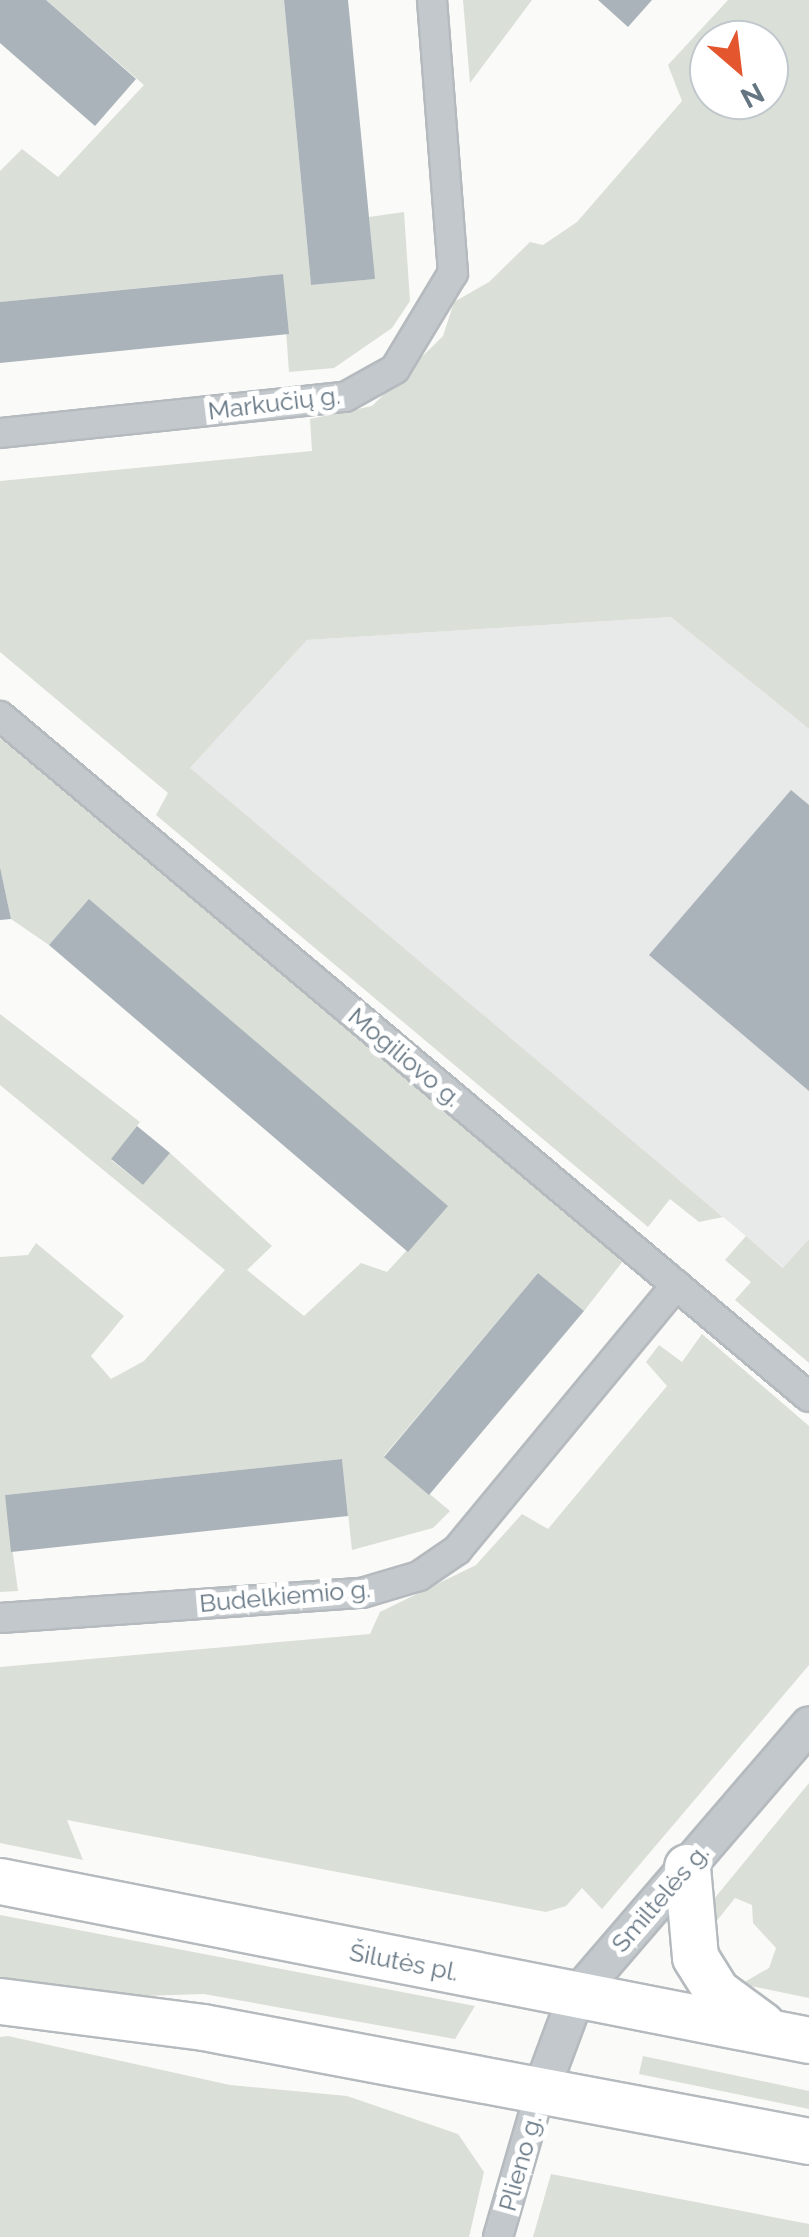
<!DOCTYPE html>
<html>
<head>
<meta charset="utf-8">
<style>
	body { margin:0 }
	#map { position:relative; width:809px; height:2237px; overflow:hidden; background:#fafaf8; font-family:Raleway,sans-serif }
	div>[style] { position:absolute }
	.built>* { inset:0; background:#e8e9e9 }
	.green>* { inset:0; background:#dadfd7 }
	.building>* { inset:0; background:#aab3b9 }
	.roads { filter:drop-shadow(2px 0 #b5babe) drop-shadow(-2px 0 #b5babe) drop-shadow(0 2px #b5babe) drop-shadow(0 -2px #b5babe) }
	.minor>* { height:28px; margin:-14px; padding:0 14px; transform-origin:14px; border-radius:14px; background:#c3c8cc }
	.tertiary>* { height:35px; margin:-17.5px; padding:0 17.5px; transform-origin:17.5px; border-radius:17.5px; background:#c3c8cc }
	.primary>* { height:45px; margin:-22.5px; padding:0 22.5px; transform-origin:22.5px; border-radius:22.5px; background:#fff }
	span { translate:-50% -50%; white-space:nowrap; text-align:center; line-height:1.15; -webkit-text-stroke:10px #fff; paint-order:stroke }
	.street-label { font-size:25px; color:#657683 }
	.north { position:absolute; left:689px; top:20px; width:100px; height:100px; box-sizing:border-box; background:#fff; border:2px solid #c1c8cd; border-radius:50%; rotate:152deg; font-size:28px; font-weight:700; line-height:40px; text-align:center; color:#657683 }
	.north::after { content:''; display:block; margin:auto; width:35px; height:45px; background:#e4572e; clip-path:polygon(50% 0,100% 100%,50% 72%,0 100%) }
</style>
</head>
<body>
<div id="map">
	<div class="built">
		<div style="clip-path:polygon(671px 617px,809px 729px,809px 1239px,784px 1268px,189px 769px,307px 640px)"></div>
	</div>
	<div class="green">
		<div style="clip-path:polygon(46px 0,284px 0,311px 285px,374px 279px,369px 217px,404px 212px,410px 301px,392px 328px,334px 368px,289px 372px,282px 274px,0 302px,0 171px,22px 149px,58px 177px,144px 85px)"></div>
		<div style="clip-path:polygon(463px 0,532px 0,470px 83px)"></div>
		<div style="clip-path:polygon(evenodd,728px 0,809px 0,809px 729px,671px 617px,307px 640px,190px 768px,723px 1217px,699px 1222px,670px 1199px,648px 1227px,156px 815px,168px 793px,0 652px,0 481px,312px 451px,310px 419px,372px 406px,443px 336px,454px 302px,489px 282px,530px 242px,543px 245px,577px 222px,682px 101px,668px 65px,728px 0,709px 40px,769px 40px,769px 100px,709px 100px,709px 40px)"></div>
		<div style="clip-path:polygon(0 738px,623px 1261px,584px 1311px,538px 1273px,384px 1456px,450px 1511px,433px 1528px,352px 1550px,342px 1459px,5px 1495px,18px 1591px,0 1592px,0 1257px,28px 1255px,36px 1243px,124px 1316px,91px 1356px,111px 1379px,144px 1361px,225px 1270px,0 1085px,0 1014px,140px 1122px,111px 1160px,143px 1185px,170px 1153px,272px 1246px,247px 1270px,304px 1316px,361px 1263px,387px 1272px,447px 1206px,90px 900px,49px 945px,11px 919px,0 867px)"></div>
		<div style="clip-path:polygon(746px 1236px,783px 1268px,809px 1239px,809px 1363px,735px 1300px,751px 1282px,725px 1260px)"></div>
		<div style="clip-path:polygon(702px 1334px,809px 1426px,809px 1665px,602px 1909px,582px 1888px,566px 1906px,546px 1912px,67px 1820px,83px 1860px,0 1843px,0 1667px,370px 1634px,380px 1612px,476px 1565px,522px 1514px,548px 1529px,667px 1386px,646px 1362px,659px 1345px,682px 1362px)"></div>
		<div style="clip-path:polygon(809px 1783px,809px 1998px,741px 1984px,769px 1968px,776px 1948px,753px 1923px,752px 1905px,735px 1898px,703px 1938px,700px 1916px)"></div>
		<div style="clip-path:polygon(0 1915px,475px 2006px,455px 2039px,204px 1994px,80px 1998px,0 1982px)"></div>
		<div style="clip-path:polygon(8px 2036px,230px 2085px,347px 2096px,458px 2134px,484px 2172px,469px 2237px,0 2237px,0 2037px)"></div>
		<div style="clip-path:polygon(643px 2056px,809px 2091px,809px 2109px,639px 2074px)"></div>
		<div style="clip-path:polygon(551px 2174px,809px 2224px,809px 2237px,533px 2237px)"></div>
	</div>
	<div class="building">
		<div style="clip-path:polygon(0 0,46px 0,136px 79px,95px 126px,0 43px)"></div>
		<div style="clip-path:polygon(284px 0,348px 0,375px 279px,311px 285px)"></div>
		<div style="clip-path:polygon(598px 0,652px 0,628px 27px)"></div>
		<div style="clip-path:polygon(283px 274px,289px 334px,0 363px,0 302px)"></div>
		<div style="clip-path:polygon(791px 790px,809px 805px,809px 1091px,649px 955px)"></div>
		<div style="clip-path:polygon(0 867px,11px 919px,0 920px)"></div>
		<div style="clip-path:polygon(89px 899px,448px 1206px,408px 1252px,49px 945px)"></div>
		<div style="clip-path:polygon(137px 1126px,170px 1153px,143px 1185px,111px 1159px)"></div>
		<div style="clip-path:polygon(538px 1273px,584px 1311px,429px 1495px,384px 1457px)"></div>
		<div style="clip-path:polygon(342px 1459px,348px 1516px,11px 1552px,5px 1495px)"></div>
	</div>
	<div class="roads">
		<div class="minor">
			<div style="left:0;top:433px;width:347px;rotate:-6deg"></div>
			<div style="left:345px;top:397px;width:57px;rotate:-29.2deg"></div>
			<div style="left:395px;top:369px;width:112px;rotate:-58.9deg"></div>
			<div style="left:453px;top:273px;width:274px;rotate:-94.4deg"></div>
			<div style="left:0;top:716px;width:1057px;rotate:40.09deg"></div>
			<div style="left:0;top:1618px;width:363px;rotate:-4deg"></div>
			<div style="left:362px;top:1593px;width:59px;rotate:-16.6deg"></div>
			<div style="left:419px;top:1576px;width:46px;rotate:-34.4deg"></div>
			<div style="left:457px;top:1550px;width:344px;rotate:-50.4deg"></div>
			<div style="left:498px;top:2237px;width:154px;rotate:-73.8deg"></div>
		</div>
		<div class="tertiary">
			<div style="left:541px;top:2089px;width:100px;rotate:-69.6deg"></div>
			<div style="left:576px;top:1995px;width:357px;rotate:-49.3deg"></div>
		</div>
		<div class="primary">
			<div style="left:687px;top:1867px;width:90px;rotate:84.9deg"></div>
			<div style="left:695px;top:1957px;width:40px;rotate:58deg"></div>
			<div style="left:716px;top:1991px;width:57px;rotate:36.5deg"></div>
			<div style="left:0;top:1881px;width:824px;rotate:11.12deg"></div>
			<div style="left:0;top:2001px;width:205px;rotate:7.3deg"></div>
			<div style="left:203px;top:2027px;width:617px;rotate:10.65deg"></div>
		</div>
	</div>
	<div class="street-label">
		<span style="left:274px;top:403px;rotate:-7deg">Markučių g.</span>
		<span style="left:405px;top:1057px;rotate:40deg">Mogiliovo g.</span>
		<span style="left:285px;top:1596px;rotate:-5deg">Budelkiemio g.</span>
		<span style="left:660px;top:1898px;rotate:-49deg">Smiltelės g.</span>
		<span style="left:404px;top:1962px;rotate:11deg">Šilutės pl.</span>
		<span style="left:520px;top:2163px;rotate:-74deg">Plieno g.</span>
	</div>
	<div class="north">N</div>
</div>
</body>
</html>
